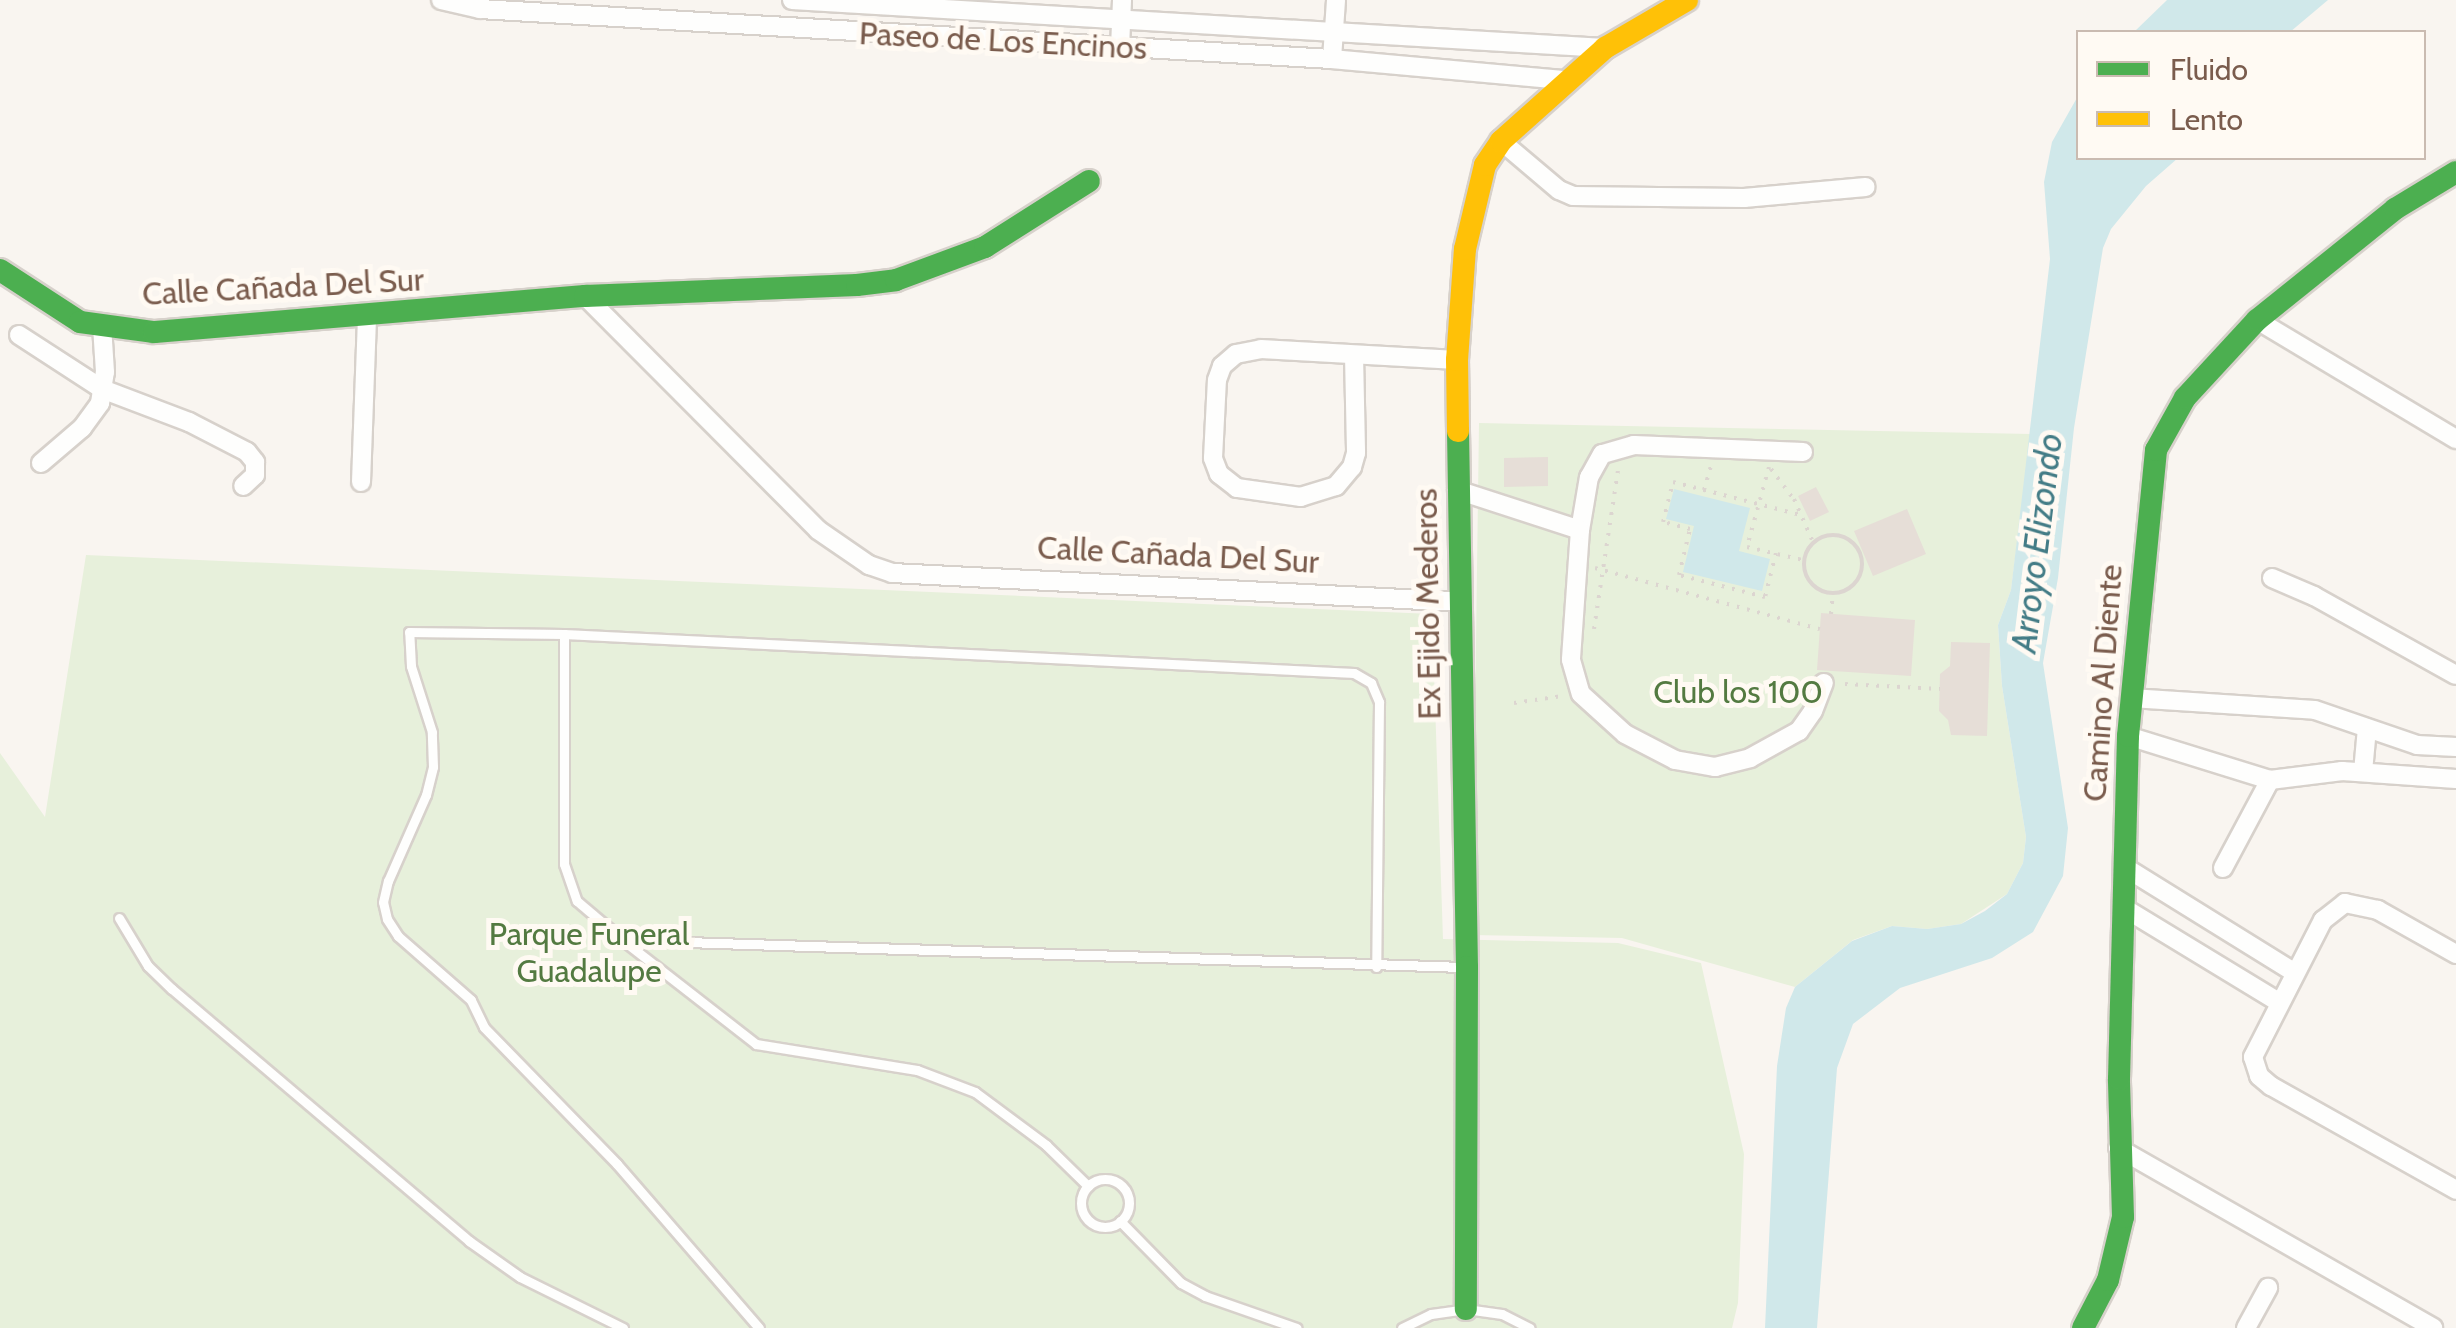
<!DOCTYPE html>
<html>
<head>
<meta charset="utf-8">
<style>
	body { margin:0 }
	#map { position:relative; width:2456px; height:1328px; overflow:hidden; background:#f9f5f0; font-family:Cabin,sans-serif }
	div>[style] { position:absolute }
	.green>* { inset:0; background:#e7f0db }
	.water>* { inset:0; background:#d0e8ea }
	.building>* { inset:0; background:#e6ded7 }
	.path>* { height:4px; margin-top:-2px; transform-origin:0; background:repeating-linear-gradient(90deg,#dcd5d0 0 2.5px,transparent 0 10.5px) }
	.path>.ring { margin:-2px; padding:0; box-sizing:content-box; background:none; border:4px solid #dcd5d0; border-radius:50% }
	.roads { filter:drop-shadow(2px 0 #d7d1cb) drop-shadow(-2px 0 #d7d1cb) drop-shadow(0 2px #d7d1cb) drop-shadow(0 -2px #d7d1cb) }
	.lane>* { height:9px; margin:-4.5px; padding:0 4.5px; transform-origin:4.5px; border-radius:4.5px; background:#fefefd }
	.lane>.ring { margin:-4.5px; padding:0; box-sizing:content-box; background:none; border:9px solid #fefefd; border-radius:50% }
	.street>* { height:18px; margin:-9px; padding:0 9px; transform-origin:9px; border-radius:9px; background:#fefefd }
	.fast>* { height:22px; margin:-11px; padding:0 11px; transform-origin:11px; border-radius:11px; background:#4caf50 }
	.slow>* { height:22px; margin:-11px; padding:0 11px; transform-origin:11px; border-radius:11px; background:#ffc107 }
	span { translate:-50% -50%; white-space:nowrap; text-align:center; line-height:1.15; -webkit-text-stroke:10px #fffaf3; paint-order:stroke }
	.street-label { font-size:32px; color:#7a5c4d }
	.park-label { font-size:32px; color:#537a41 }
	.water-label { font-size:35px; color:#437c86; font-style:italic }
	.legend { position:absolute; left:2076px; top:30px; width:350px; height:130px; box-sizing:border-box; background:#fffaf3; border:2px solid #cabbb1; margin:0; padding:12px 18px; list-style:none; font-size:30px; color:#7a5c4d }
	.legend li { display:flex; align-items:center; gap:20px; height:50px }
	.legend b { width:50px; border:2px solid #cabbb1 }
</style>
</head>
<body>
<div id="map">
	<div class="green">
		<div style="clip-path:polygon(1479px 423px,2031px 434px,2011px 590px,1998px 625px,2002px 686px,2026px 837px,2023px 863px,2007px 894px,1961px 924px,1927px 929px,1892px 926px,1853px 940px,1795px 987px,1622px 938px,1472px 935px)"></div>
		<div style="clip-path:polygon(86px 555px,1432px 614px,1443px 939px,1618px 943px,1701px 963px,1744px 1154px,1738px 1303px,1732px 1328px,0 1328px,0 753px,45px 817px)"></div>
	</div>
	<div class="water">
		<div style="clip-path:polygon(2167px 0,2328px 0,2290px 32px,2134px 32px)"></div>
		<div style="clip-path:polygon(2078px 96px,2078px 158px,2178px 158px,2146px 186px,2111px 229px,2103px 248px,2074px 428px,2058px 578px,2043px 663px,2068px 828px,2063px 876px,2033px 932px,1992px 958px,1900px 988px,1853px 1024px,1837px 1068px,1817px 1328px,1765px 1328px,1777px 1066px,1786px 1008px,1795px 987px,1852px 941px,1892px 926px,1927px 929px,1961px 924px,1985px 911px,2007px 894px,2023px 863px,2026px 837px,2002px 686px,1998px 625px,2011px 590px,2050px 259px,2044px 182px,2052px 142px)"></div>
		<div style="clip-path:polygon(1674px 489px,1750px 508px,1739px 551px,1770px 559px,1762px 591px,1683px 572px,1694px 526px,1666px 519px)"></div>
	</div>
	<div class="building">
		<div style="clip-path:polygon(1548px 457px,1548px 486px,1504px 487px,1504px 458px)"></div>
		<div style="clip-path:polygon(1816px 487px,1829px 512px,1810px 521px,1798px 496px)"></div>
		<div style="clip-path:polygon(1907px 509px,1926px 554px,1873px 576px,1854px 531px)"></div>
		<div style="clip-path:polygon(1821px 613px,1915px 620px,1911px 676px,1817px 670px)"></div>
		<div style="clip-path:polygon(1951px 642px,1990px 643px,1987px 736px,1951px 735px,1948px 720px,1939px 711px,1940px 674px,1950px 666px)"></div>
	</div>
	<div class="path">
		<div style="left:1769px;top:467px;width:83px;rotate:105.4deg"></div>
		<div style="left:1747px;top:547px;width:57px;rotate:13.1deg"></div>
		<div style="left:1771px;top:469px;width:38px;rotate:53deg"></div>
		<div style="left:1794px;top:499px;width:47px;rotate:66.2deg"></div>
		<div style="left:1704px;top:490px;width:25px;rotate:-74deg"></div>
		<div class="ring" style="left:1804px;top:535px;width:54px;height:54px"></div>
		<div style="left:1776px;top:553px;width:45px;rotate:104deg"></div>
		<div style="left:1765px;top:597px;width:89px;rotate:-165.7deg"></div>
		<div style="left:1679px;top:575px;width:47px;rotate:-76.6deg"></div>
		<div style="left:1690px;top:529px;width:28px;rotate:-165deg"></div>
		<div style="left:1663px;top:522px;width:41px;rotate:-76deg"></div>
		<div style="left:1673px;top:482px;width:135px;rotate:14.5deg"></div>
		<div style="left:1595px;top:568px;width:233px;rotate:15.2deg"></div>
		<div style="left:1831px;top:614px;width:21px;rotate:-85deg"></div>
		<div style="left:1594px;top:629px;width:160px;rotate:-81.4deg"></div>
		<div style="left:1845px;top:684px;width:95px;rotate:3deg"></div>
		<div style="left:1514px;top:703px;width:49px;rotate:-8.3deg"></div>
	</div>
	<div class="roads">
		<div class="lane">
			<div style="left:564px;top:634px;width:230px;rotate:90deg"></div>
			<div style="left:564px;top:864px;width:39px;rotate:71deg"></div>
			<div style="left:577px;top:901px;width:60px;rotate:40.3deg"></div>
			<div style="left:623px;top:940px;width:841px;rotate:1.84deg"></div>
			<div style="left:119px;top:918px;width:56px;rotate:58.9deg"></div>
			<div style="left:148px;top:966px;width:33px;rotate:44deg"></div>
			<div style="left:172px;top:989px;width:390px;rotate:40.3deg"></div>
			<div style="left:469px;top:1241px;width:62px;rotate:35.2deg"></div>
			<div style="left:520px;top:1277px;width:115px;rotate:26.3deg"></div>
			<div style="left:625px;top:942px;width:166px;rotate:37.9deg"></div>
			<div style="left:756px;top:1044px;width:163px;rotate:9.2deg"></div>
			<div style="left:917px;top:1070px;width:62px;rotate:20.8deg"></div>
			<div style="left:975px;top:1092px;width:89px;rotate:36.7deg"></div>
			<div style="left:1046px;top:1145px;width:59px;rotate:44.3deg"></div>
			<div class="ring" style="left:1081px;top:1179px;width:39px;height:39px"></div>
			<div style="left:1120px;top:1221px;width:87px;rotate:45.5deg"></div>
			<div style="left:1181px;top:1283px;width:27px;rotate:28deg"></div>
			<div style="left:1205px;top:1296px;width:97px;rotate:19.2deg"></div>
			<div style="left:759px;top:1328px;width:217px;rotate:-130.9deg"></div>
			<div style="left:617px;top:1164px;width:191px;rotate:-134.2deg"></div>
			<div style="left:484px;top:1027px;width:30px;rotate:-116deg"></div>
			<div style="left:471px;top:1000px;width:97px;rotate:-138.8deg"></div>
			<div style="left:398px;top:936px;width:20px;rotate:-123deg"></div>
			<div style="left:387px;top:919px;width:17px;rotate:-103deg"></div>
			<div style="left:383px;top:902px;width:22px;rotate:-77deg"></div>
			<div style="left:388px;top:881px;width:94px;rotate:-66.2deg"></div>
			<div style="left:426px;top:795px;width:29px;rotate:-76deg"></div>
			<div style="left:433px;top:767px;width:35px;rotate:-92deg"></div>
			<div style="left:432px;top:732px;width:69px;rotate:-107.7deg"></div>
			<div style="left:411px;top:666px;width:34px;rotate:-93deg"></div>
			<div style="left:409px;top:632px;width:155px;rotate:0.7deg"></div>
			<div style="left:564px;top:634px;width:791px;rotate:2.83deg"></div>
			<div style="left:1354px;top:673px;width:20px;rotate:30deg"></div>
			<div style="left:1371px;top:683px;width:21px;rotate:67deg"></div>
			<div style="left:1379px;top:702px;width:265px;rotate:90.6deg"></div>
			<div style="left:1402px;top:1328px;width:32px;rotate:-26deg"></div>
			<div style="left:1431px;top:1314px;width:35px;rotate:-8deg"></div>
			<div style="left:1466px;top:1309px;width:36px;rotate:8deg"></div>
			<div style="left:1502px;top:1314px;width:31px;rotate:27deg"></div>
		</div>
		<div class="street">
			<div style="left:441px;top:0;width:40px;rotate:13deg"></div>
			<div style="left:480px;top:9px;width:853px;rotate:3.36deg"></div>
			<div style="left:1332px;top:59px;width:234px;rotate:5.2deg"></div>
			<div style="left:792px;top:0;width:814px;rotate:3.38deg"></div>
			<div style="left:1120px;top:48px;width:48px;rotate:-87.6deg"></div>
			<div style="left:1332px;top:59px;width:59px;rotate:-86.1deg"></div>
			<div style="left:1501px;top:141px;width:76px;rotate:40.2deg"></div>
			<div style="left:1559px;top:190px;width:15px;rotate:23deg"></div>
			<div style="left:1573px;top:196px;width:171px;rotate:0.7deg"></div>
			<div style="left:1744px;top:198px;width:122px;rotate:-5.2deg"></div>
			<div style="left:585px;top:296px;width:330px;rotate:45.1deg"></div>
			<div style="left:818px;top:530px;width:62px;rotate:34.5deg"></div>
			<div style="left:869px;top:565px;width:24px;rotate:19deg"></div>
			<div style="left:892px;top:573px;width:571px;rotate:2.91deg"></div>
			<div style="left:2257px;top:320px;width:232px;rotate:30.9deg"></div>
			<div style="left:19px;top:335px;width:99px;rotate:33deg"></div>
			<div style="left:102px;top:389px;width:93px;rotate:20.8deg"></div>
			<div style="left:189px;top:422px;width:65px;rotate:27.3deg"></div>
			<div style="left:247px;top:452px;width:13px;rotate:51deg"></div>
			<div style="left:255px;top:462px;width:13px;rotate:90deg"></div>
			<div style="left:255px;top:475px;width:16px;rotate:137deg"></div>
			<div style="left:1354px;top:355px;width:98px;rotate:88.8deg"></div>
			<div style="left:1356px;top:453px;width:15px;rotate:106deg"></div>
			<div style="left:1352px;top:467px;width:25px;rotate:130deg"></div>
			<div style="left:1336px;top:486px;width:37px;rotate:163deg"></div>
			<div style="left:1301px;top:497px;width:65px;rotate:-172deg"></div>
			<div style="left:1237px;top:488px;width:23px;rotate:-142deg"></div>
			<div style="left:1219px;top:474px;width:17px;rotate:-111deg"></div>
			<div style="left:1213px;top:458px;width:78px;rotate:-87.1deg"></div>
			<div style="left:1217px;top:380px;width:15px;rotate:-70deg"></div>
			<div style="left:1222px;top:366px;width:18px;rotate:-41deg"></div>
			<div style="left:1236px;top:354px;width:25px;rotate:-11deg"></div>
			<div style="left:1261px;top:349px;width:196px;rotate:3.2deg"></div>
			<div style="left:1803px;top:452px;width:169px;rotate:-177.6deg"></div>
			<div style="left:1634px;top:445px;width:33px;rotate:164deg"></div>
			<div style="left:1602px;top:454px;width:26px;rotate:119deg"></div>
			<div style="left:1589px;top:477px;width:54px;rotate:99.6deg"></div>
			<div style="left:1580px;top:530px;width:130px;rotate:94deg"></div>
			<div style="left:1571px;top:660px;width:35px;rotate:74deg"></div>
			<div style="left:1581px;top:694px;width:59px;rotate:42.3deg"></div>
			<div style="left:1625px;top:734px;width:56px;rotate:27.5deg"></div>
			<div style="left:1675px;top:760px;width:41px;rotate:9.9deg"></div>
			<div style="left:1715px;top:767px;width:36px;rotate:-14deg"></div>
			<div style="left:1750px;top:758px;width:56px;rotate:-28.9deg"></div>
			<div style="left:1799px;top:731px;width:24px;rotate:-55deg"></div>
			<div style="left:1813px;top:711px;width:30px;rotate:-69deg"></div>
			<div style="left:41px;top:463px;width:54px;rotate:-40.5deg"></div>
			<div style="left:82px;top:428px;width:31px;rotate:-54deg"></div>
			<div style="left:100px;top:403px;width:31px;rotate:-81deg"></div>
			<div style="left:105px;top:372px;width:47px;rotate:-93.7deg"></div>
			<div style="left:361px;top:482px;width:165px;rotate:-87.9deg"></div>
			<div style="left:1457px;top:490px;width:129px;rotate:18deg"></div>
			<div style="left:2272px;top:578px;width:46px;rotate:23.2deg"></div>
			<div style="left:2314px;top:596px;width:162px;rotate:29.1deg"></div>
			<div style="left:2131px;top:698px;width:184px;rotate:3.7deg"></div>
			<div style="left:2315px;top:710px;width:108px;rotate:18.9deg"></div>
			<div style="left:2417px;top:745px;width:39px;rotate:3deg"></div>
			<div style="left:2128px;top:736px;width:149px;rotate:17.2deg"></div>
			<div style="left:2270px;top:780px;width:73px;rotate:-7.1deg"></div>
			<div style="left:2342px;top:771px;width:114px;rotate:4deg"></div>
			<div style="left:2363px;top:772px;width:44px;rotate:-84.8deg"></div>
			<div style="left:2126px;top:868px;width:198px;rotate:31.8deg"></div>
			<div style="left:2223px;top:868px;width:100px;rotate:-61.9deg"></div>
			<div style="left:2124px;top:908px;width:179px;rotate:31.3deg"></div>
			<div style="left:2456px;top:954px;width:90px;rotate:-150.6deg"></div>
			<div style="left:2378px;top:910px;width:34px;rotate:-168deg"></div>
			<div style="left:2345px;top:903px;width:28px;rotate:142deg"></div>
			<div style="left:2323px;top:920px;width:154px;rotate:117.1deg"></div>
			<div style="left:2253px;top:1057px;width:20px;rotate:72deg"></div>
			<div style="left:2259px;top:1076px;width:16px;rotate:40deg"></div>
			<div style="left:2271px;top:1086px;width:212px;rotate:29.3deg"></div>
			<div style="left:2118px;top:1148px;width:363px;rotate:29.7deg"></div>
			<div style="left:2246px;top:1328px;width:46px;rotate:-61.2deg"></div>
		</div>
		<div class="fast">
			<div style="left:0;top:270px;width:95px;rotate:33deg"></div>
			<div style="left:80px;top:322px;width:75px;rotate:7.7deg"></div>
			<div style="left:154px;top:332px;width:433px;rotate:-4.8deg"></div>
			<div style="left:585px;top:296px;width:272px;rotate:-2.3deg"></div>
			<div style="left:857px;top:285px;width:39px;rotate:-7deg"></div>
			<div style="left:896px;top:280px;width:95px;rotate:-20.3deg"></div>
			<div style="left:985px;top:247px;width:123px;rotate:-32.4deg"></div>
			<div style="left:1458px;top:431px;width:536px;rotate:89.04deg"></div>
			<div style="left:1467px;top:967px;width:342px;rotate:90.2deg"></div>
			<div style="left:2083px;top:1328px;width:54px;rotate:-62.5deg"></div>
			<div style="left:2108px;top:1280px;width:65px;rotate:-76.6deg"></div>
			<div style="left:2123px;top:1217px;width:138px;rotate:-91.7deg"></div>
			<div style="left:2119px;top:1079px;width:343px;rotate:-88.5deg"></div>
			<div style="left:2128px;top:736px;width:287px;rotate:-84.4deg"></div>
			<div style="left:2156px;top:450px;width:60px;rotate:-60.9deg"></div>
			<div style="left:2185px;top:398px;width:106px;rotate:-47.3deg"></div>
			<div style="left:2257px;top:320px;width:177px;rotate:-38.8deg"></div>
			<div style="left:2395px;top:209px;width:71px;rotate:-31.2deg"></div>
		</div>
		<div class="slow">
			<div style="left:1458px;top:431px;width:71px;rotate:-90.8deg"></div>
			<div style="left:1457px;top:360px;width:111px;rotate:-85.9deg"></div>
			<div style="left:1465px;top:249px;width:86px;rotate:-76.6deg"></div>
			<div style="left:1485px;top:165px;width:29px;rotate:-56deg"></div>
			<div style="left:1501px;top:141px;width:140px;rotate:-41.8deg"></div>
			<div style="left:1605px;top:48px;width:95px;rotate:-30.3deg"></div>
		</div>
	</div>
	<div class="street-label">
		<span style="left:1003px;top:41px;rotate:3deg">Paseo de Los Encinos</span>
		<span style="left:283px;top:287px;rotate:-3deg">Calle Cañada Del Sur</span>
		<span style="left:1178px;top:555px;rotate:3deg">Calle Cañada Del Sur</span>
		<span style="left:1428px;top:604px;rotate:-91deg">Ex Ejido Mederos</span>
		<span style="left:2103px;top:683px;rotate:-86deg">Camino Al Diente</span>
	</div>
	<div class="park-label">
		<span style="left:1738px;top:692px">Club los 100</span>
		<span style="left:589px;top:953px">Parque Funeral<br>Guadalupe</span>
	</div>
	<div class="water-label">
		<span style="left:2037px;top:543px;rotate:-83deg">Arroyo Elizondo</span>
	</div>
	<ul class="legend">
	<li><b style="height:12px;background:#4caf50"></b>Fluido</li>
	<li><b style="height:12px;background:#ffc107"></b>Lento</li>
	</ul>
</div>
</body>
</html>
